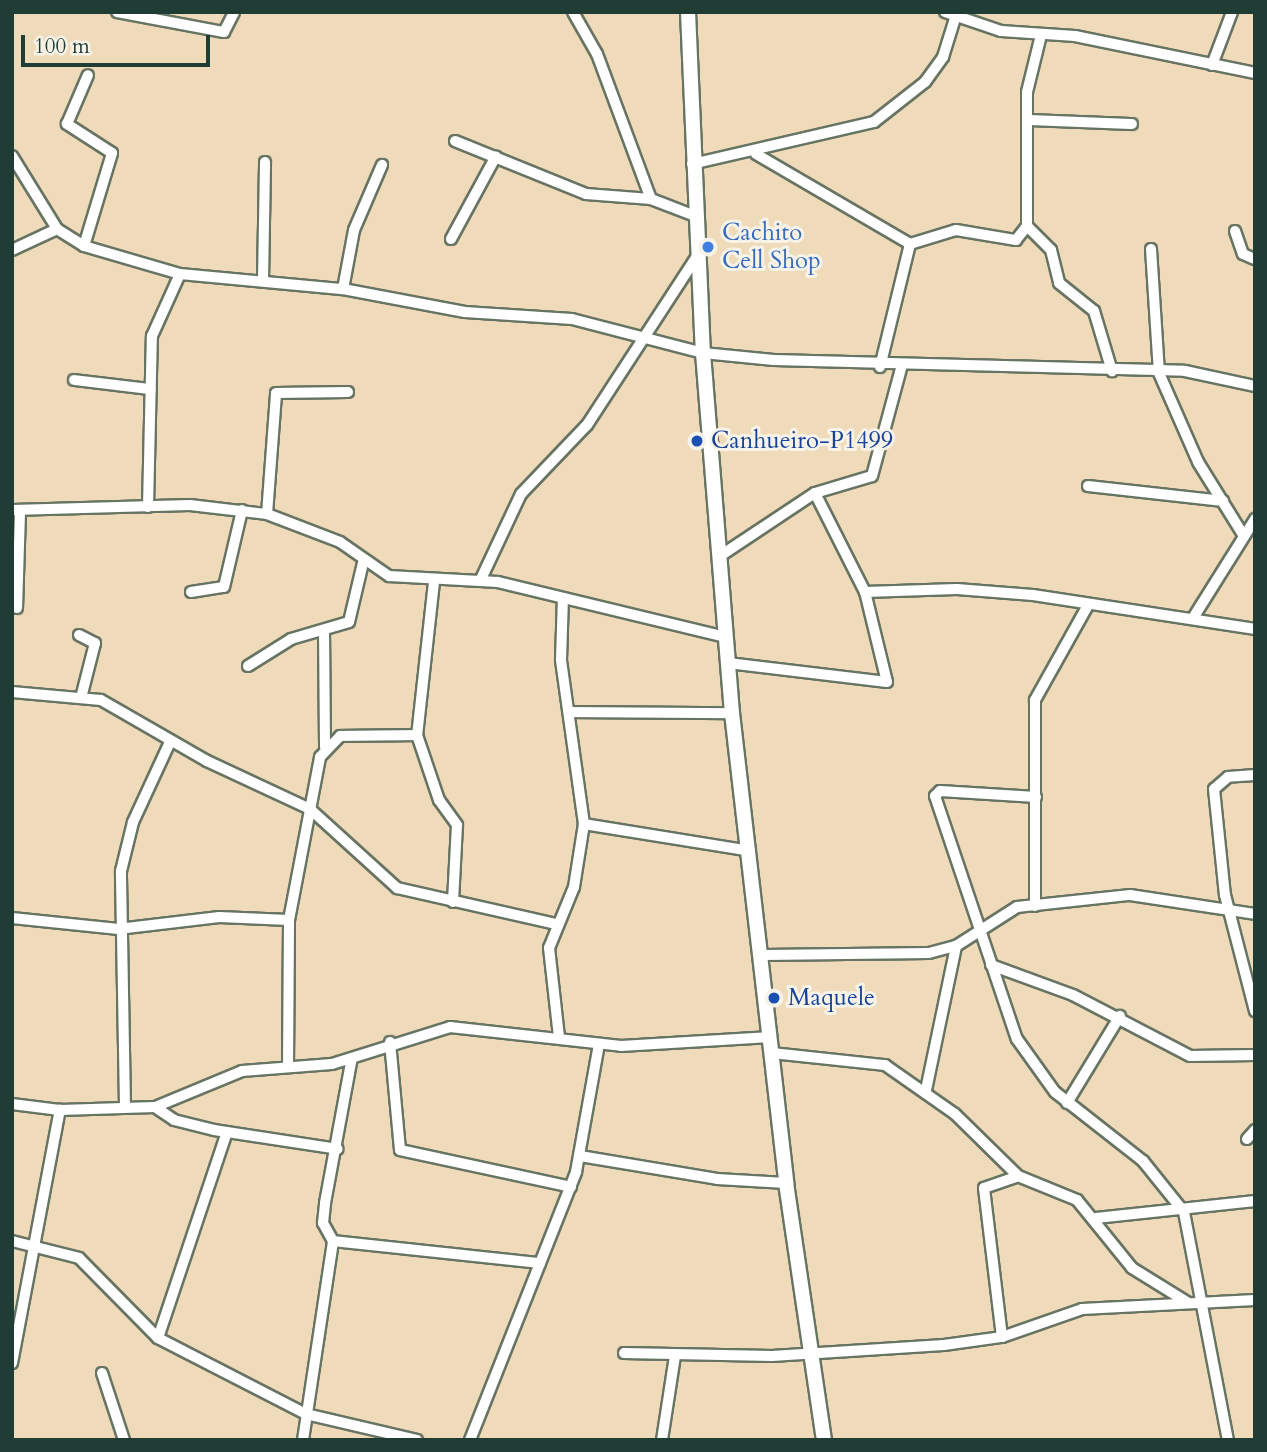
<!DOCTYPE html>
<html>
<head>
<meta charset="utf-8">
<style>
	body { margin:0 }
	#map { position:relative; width:1267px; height:1452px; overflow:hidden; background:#efdbb9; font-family:Cardo,serif }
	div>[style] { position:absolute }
	.roads { filter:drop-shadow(2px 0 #687463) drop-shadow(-2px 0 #687463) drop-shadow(0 2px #687463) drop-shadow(0 -2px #687463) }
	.street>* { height:10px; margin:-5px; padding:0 5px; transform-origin:5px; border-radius:5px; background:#fff }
	.secondary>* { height:14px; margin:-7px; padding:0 7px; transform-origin:7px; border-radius:7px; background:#fff }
	.dots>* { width:19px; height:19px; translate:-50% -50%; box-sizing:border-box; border:4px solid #f7f3e8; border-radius:50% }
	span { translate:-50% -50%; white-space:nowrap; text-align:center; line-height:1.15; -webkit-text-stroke:6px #f7f3e8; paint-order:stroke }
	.shop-label { font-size:24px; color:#366cbe }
	.left { translate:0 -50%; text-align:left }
	.transit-label { font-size:24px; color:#164399 }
	.frame { position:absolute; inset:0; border:14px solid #1f3d34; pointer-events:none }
	.scale { position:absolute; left:21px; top:35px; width:189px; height:32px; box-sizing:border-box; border:4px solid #1f3d34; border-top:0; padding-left:9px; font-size:21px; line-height:24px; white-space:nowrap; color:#1f3d34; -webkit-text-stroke:5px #f7f3e8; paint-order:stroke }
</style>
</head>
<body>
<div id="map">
	<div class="roads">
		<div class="street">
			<div style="left:117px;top:12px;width:109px;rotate:10.6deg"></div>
			<div style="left:224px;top:32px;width:22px;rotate:-63deg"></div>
			<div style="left:573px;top:12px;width:48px;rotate:60.3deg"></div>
			<div style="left:597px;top:54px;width:155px;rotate:69.6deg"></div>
			<div style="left:945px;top:12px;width:59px;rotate:18.7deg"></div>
			<div style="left:1001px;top:31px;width:74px;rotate:3.9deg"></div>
			<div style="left:1075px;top:36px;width:184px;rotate:11.6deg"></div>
			<div style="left:1212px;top:65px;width:57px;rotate:-69.3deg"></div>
			<div style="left:1028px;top:120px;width:104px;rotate:2.2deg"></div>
			<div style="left:455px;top:141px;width:141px;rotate:22deg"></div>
			<div style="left:586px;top:194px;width:65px;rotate:4.4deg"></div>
			<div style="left:651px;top:199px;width:47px;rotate:21.1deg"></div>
			<div style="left:756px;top:154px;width:178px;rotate:30.3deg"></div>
			<div style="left:910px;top:244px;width:48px;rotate:-16.9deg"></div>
			<div style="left:956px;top:230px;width:61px;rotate:9.5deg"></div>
			<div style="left:1016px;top:240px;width:18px;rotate:-52deg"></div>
			<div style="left:1027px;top:226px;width:134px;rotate:-90deg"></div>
			<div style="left:1027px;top:92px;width:59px;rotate:-76.2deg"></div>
			<div style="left:12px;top:156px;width:86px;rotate:58.3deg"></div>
			<div style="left:57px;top:229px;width:32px;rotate:32deg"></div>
			<div style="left:84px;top:246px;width:100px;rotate:16.3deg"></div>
			<div style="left:180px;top:274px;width:164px;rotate:5.3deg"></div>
			<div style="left:343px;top:289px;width:124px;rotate:10.7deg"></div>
			<div style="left:465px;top:312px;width:107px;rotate:3.7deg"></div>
			<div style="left:572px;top:319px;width:135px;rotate:14.5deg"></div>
			<div style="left:703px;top:353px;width:71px;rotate:5.6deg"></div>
			<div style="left:774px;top:360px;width:411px;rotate:1.5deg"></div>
			<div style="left:1185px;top:371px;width:72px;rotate:12.1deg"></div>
			<div style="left:692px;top:164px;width:187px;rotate:-13deg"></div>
			<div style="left:874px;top:122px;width:65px;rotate:-38.1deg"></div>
			<div style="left:925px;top:82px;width:31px;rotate:-54deg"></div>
			<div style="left:943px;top:57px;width:47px;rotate:-72.7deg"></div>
			<div style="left:1027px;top:226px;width:34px;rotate:45deg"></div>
			<div style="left:1051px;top:250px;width:34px;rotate:76deg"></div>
			<div style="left:1059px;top:283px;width:45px;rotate:38.7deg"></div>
			<div style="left:1094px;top:311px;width:63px;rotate:73.3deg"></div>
			<div style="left:1235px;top:231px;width:24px;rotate:71deg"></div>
			<div style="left:1243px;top:254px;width:13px;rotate:23deg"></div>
			<div style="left:451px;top:239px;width:94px;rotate:-61.5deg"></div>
			<div style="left:84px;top:246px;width:97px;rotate:-73.2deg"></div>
			<div style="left:112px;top:153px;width:54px;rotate:-147.2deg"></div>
			<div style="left:67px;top:124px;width:53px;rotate:-66.8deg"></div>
			<div style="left:1151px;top:249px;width:124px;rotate:86.3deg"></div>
			<div style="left:1159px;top:373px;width:97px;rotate:66.3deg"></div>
			<div style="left:1198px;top:462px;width:84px;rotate:58.2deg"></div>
			<div style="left:12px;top:250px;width:50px;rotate:-25deg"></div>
			<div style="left:263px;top:280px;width:118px;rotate:-89deg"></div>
			<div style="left:343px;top:289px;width:60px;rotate:-79.4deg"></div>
			<div style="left:354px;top:230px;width:71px;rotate:-66.7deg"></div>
			<div style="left:880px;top:367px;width:127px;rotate:-76.3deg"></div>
			<div style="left:74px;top:380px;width:77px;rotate:6.8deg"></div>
			<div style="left:1088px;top:486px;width:136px;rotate:6.3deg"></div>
			<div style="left:148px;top:507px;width:171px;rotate:-88.7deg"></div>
			<div style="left:152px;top:336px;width:68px;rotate:-65.7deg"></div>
			<div style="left:12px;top:510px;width:178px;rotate:-1.6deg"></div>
			<div style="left:190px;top:505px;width:78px;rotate:6.7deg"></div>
			<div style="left:267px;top:514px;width:78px;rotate:21deg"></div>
			<div style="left:340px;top:542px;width:60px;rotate:34.8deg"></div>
			<div style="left:389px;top:576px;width:109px;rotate:3.2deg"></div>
			<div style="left:498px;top:582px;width:235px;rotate:13.6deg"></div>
			<div style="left:267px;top:514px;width:121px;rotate:-85.7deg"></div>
			<div style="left:276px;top:393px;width:72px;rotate:-0.8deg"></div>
			<div style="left:720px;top:556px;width:114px;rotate:-33.6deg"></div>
			<div style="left:815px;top:493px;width:59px;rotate:-16.6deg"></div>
			<div style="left:872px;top:476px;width:115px;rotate:-74.9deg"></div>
			<div style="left:481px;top:579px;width:94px;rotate:-64.8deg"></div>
			<div style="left:521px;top:494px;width:95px;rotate:-46.3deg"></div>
			<div style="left:587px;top:425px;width:202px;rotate:-56.9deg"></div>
			<div style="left:434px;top:582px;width:154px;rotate:96.3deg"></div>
			<div style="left:417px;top:735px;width:69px;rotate:71.3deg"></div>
			<div style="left:439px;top:800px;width:31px;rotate:54deg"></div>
			<div style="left:457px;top:825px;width:77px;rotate:93deg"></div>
			<div style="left:191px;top:592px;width:33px;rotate:-9deg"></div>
			<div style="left:224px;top:587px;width:79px;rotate:-76.8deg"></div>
			<div style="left:865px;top:592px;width:92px;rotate:-1.9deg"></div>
			<div style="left:957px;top:589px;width:76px;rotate:4.5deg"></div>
			<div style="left:1033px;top:595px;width:225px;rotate:8.7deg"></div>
			<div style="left:17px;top:608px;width:98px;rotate:-88.2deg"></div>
			<div style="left:1193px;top:618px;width:117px;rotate:-57.9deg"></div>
			<div style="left:324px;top:630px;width:117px;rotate:89.5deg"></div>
			<div style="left:79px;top:635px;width:18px;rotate:27deg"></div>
			<div style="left:95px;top:643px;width:53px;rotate:104.3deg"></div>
			<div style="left:728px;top:663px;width:160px;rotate:6.8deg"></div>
			<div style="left:887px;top:682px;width:93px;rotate:-103.7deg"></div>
			<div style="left:865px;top:592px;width:111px;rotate:-116.8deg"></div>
			<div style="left:248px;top:666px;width:51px;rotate:-32.1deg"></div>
			<div style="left:291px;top:639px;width:60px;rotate:-16.3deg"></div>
			<div style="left:349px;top:622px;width:61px;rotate:-76.7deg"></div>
			<div style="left:12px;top:692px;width:89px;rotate:5.1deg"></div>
			<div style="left:101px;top:700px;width:122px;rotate:29.9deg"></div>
			<div style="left:207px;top:761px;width:114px;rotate:25deg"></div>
			<div style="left:310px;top:809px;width:118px;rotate:42.2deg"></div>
			<div style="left:397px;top:888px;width:162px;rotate:12.8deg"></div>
			<div style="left:570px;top:712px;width:162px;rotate:0.4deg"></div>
			<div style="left:1255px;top:775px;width:27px;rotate:176deg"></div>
			<div style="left:1228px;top:777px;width:18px;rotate:139deg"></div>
			<div style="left:1214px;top:789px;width:107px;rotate:84.1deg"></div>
			<div style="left:1225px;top:895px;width:120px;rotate:75.5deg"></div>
			<div style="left:1036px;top:797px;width:96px;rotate:-176.4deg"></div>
			<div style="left:940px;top:791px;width:7px;rotate:135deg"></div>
			<div style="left:935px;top:796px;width:256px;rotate:71.4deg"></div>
			<div style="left:1017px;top:1039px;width:65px;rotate:54.4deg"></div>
			<div style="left:1055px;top:1092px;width:112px;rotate:38.1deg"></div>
			<div style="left:1143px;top:1161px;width:65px;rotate:51.2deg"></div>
			<div style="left:1184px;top:1212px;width:232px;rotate:79.1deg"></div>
			<div style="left:584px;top:824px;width:168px;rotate:9.2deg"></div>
			<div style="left:1035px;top:906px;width:206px;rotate:-90deg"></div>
			<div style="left:1035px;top:700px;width:109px;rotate:-60.8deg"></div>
			<div style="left:12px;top:918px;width:107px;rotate:5.9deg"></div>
			<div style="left:118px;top:929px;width:102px;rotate:-6.8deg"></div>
			<div style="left:219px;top:917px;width:70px;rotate:2.5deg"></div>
			<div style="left:764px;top:955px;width:165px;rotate:-0.7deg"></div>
			<div style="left:929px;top:953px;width:28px;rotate:-15deg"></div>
			<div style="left:956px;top:946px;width:72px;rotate:-32.6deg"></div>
			<div style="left:1017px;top:907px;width:114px;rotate:-6.1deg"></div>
			<div style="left:1130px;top:895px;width:126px;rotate:8.6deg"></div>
			<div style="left:991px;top:965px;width:87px;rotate:20.1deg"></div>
			<div style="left:1073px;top:995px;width:132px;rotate:27.5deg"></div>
			<div style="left:1190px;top:1056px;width:65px;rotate:-0.9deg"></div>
			<div style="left:559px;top:1037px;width:90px;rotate:-96.4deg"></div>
			<div style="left:549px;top:948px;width:66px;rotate:-67.7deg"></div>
			<div style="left:574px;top:887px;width:64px;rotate:-81deg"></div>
			<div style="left:584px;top:824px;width:166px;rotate:-98deg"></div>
			<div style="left:561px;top:660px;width:62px;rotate:-88.2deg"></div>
			<div style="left:390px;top:1042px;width:108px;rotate:84.7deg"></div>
			<div style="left:400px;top:1150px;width:175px;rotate:12.2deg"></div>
			<div style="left:772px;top:1053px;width:114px;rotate:6.1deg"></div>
			<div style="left:885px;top:1065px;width:85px;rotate:35deg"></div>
			<div style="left:955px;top:1114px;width:88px;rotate:44.5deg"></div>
			<div style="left:1018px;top:1176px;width:64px;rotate:22.1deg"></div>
			<div style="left:1077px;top:1200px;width:87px;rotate:51deg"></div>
			<div style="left:1132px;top:1268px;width:65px;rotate:31.7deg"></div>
			<div style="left:288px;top:1067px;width:147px;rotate:-89.6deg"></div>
			<div style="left:289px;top:920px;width:166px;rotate:-79.2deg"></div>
			<div style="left:320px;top:757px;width:29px;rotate:-46deg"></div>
			<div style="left:340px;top:736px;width:77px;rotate:-0.7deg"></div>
			<div style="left:926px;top:1090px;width:147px;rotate:-78.2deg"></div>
			<div style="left:1067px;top:1103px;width:102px;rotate:-58.7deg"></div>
			<div style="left:12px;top:1104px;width:48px;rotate:7.1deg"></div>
			<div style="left:60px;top:1110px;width:95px;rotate:-1.8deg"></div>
			<div style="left:155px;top:1107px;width:94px;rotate:-22.5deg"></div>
			<div style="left:242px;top:1071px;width:90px;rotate:-4.4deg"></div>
			<div style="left:332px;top:1064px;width:124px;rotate:-17.4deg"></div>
			<div style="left:450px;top:1027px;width:172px;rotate:6.3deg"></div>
			<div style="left:621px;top:1046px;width:150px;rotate:-3.4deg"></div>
			<div style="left:125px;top:1106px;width:235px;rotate:-91deg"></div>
			<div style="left:121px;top:871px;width:50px;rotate:-76.2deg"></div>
			<div style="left:133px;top:822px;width:88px;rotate:-65.2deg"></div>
			<div style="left:155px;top:1107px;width:23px;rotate:34deg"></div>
			<div style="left:174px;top:1120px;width:41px;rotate:14deg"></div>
			<div style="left:214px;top:1130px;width:125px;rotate:8.7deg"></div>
			<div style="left:1247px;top:1139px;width:12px;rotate:-48deg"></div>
			<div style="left:580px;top:1156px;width:139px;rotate:9.5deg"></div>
			<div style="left:717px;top:1179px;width:69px;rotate:3.3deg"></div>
			<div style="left:1096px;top:1218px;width:160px;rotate:-6.1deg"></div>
			<div style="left:12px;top:1241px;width:69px;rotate:14.2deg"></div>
			<div style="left:79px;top:1258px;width:112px;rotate:45.4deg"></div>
			<div style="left:158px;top:1338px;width:166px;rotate:27.2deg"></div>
			<div style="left:306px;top:1414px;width:114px;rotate:13.2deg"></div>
			<div style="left:333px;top:1241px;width:208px;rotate:6.1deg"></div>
			<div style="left:1002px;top:1337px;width:150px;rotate:-96.9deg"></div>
			<div style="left:984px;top:1188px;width:36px;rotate:-19deg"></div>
			<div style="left:158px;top:1338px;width:217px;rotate:-71.5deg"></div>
			<div style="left:624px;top:1353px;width:148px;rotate:1.2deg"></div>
			<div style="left:772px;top:1356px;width:172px;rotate:-3.7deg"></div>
			<div style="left:944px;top:1345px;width:59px;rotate:-7.9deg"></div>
			<div style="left:1002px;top:1337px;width:85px;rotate:-19.3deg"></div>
			<div style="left:1082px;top:1309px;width:173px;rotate:-3deg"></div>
			<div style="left:12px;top:1363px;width:258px;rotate:-79.3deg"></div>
			<div style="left:102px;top:1373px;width:71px;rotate:71.8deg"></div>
			<div style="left:303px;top:1440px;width:201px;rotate:-81.4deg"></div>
			<div style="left:333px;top:1241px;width:21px;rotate:-119deg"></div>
			<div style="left:323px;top:1223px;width:20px;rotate:-84deg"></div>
			<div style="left:325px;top:1203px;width:147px;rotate:-79.5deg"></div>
			<div style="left:470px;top:1440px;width:288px;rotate:-68.4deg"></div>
			<div style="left:576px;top:1172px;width:130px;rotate:-79.8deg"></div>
			<div style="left:662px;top:1440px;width:85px;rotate:-81.2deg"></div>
		</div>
		<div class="secondary">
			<div style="left:688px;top:12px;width:341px;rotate:87.5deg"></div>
			<div style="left:703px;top:353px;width:361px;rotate:85.4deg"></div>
			<div style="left:732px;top:713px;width:473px;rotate:83.4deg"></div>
			<div style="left:786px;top:1183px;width:260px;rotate:81.6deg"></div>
		</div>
	</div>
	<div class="dots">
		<div style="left:708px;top:247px;background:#3f7fe0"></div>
		<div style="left:697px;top:441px;background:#1a4fb4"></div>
		<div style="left:774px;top:998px;background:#1a4fb4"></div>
	</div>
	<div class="shop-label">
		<span class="left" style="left:722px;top:247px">Cachito<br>Cell Shop</span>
	</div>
	<div class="transit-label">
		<span class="left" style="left:711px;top:441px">Canhueiro-P1499</span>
		<span class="left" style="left:788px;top:998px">Maquele</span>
	</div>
	<div class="frame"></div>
	<div class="scale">100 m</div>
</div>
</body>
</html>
